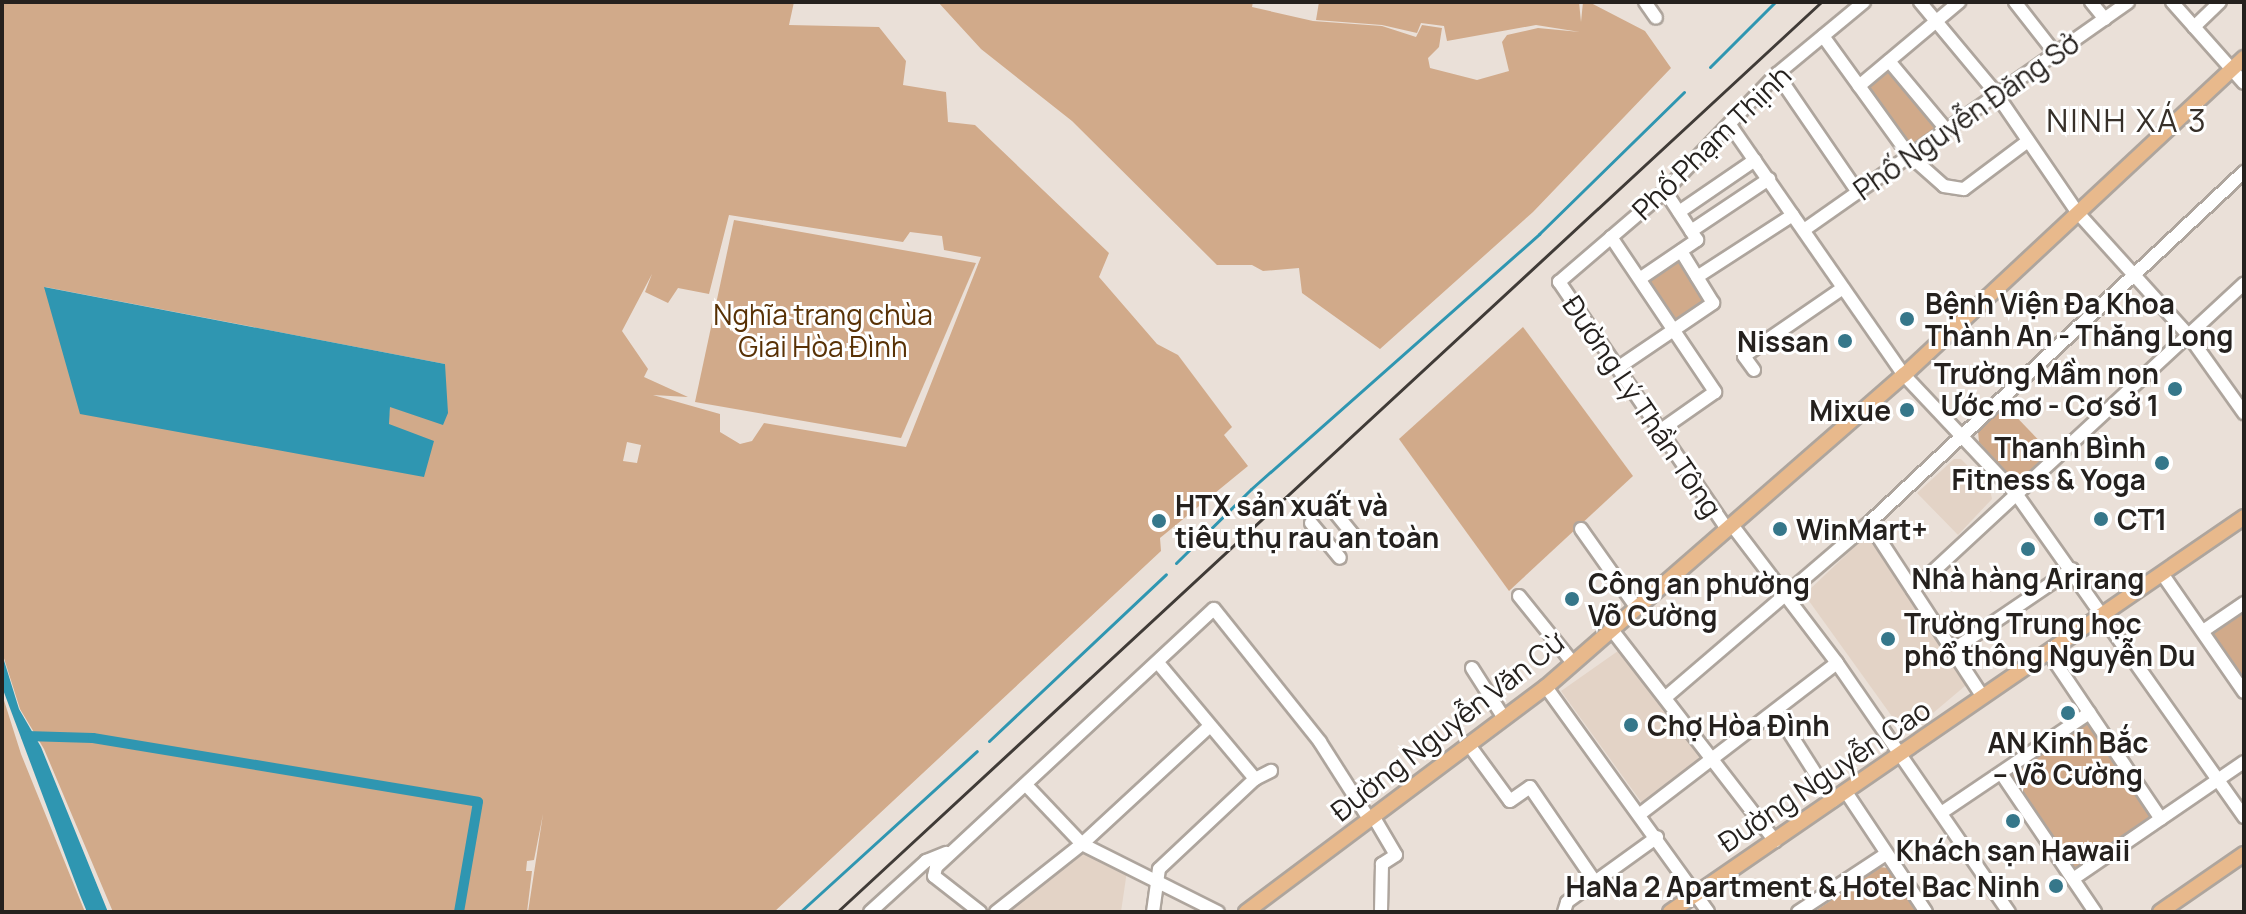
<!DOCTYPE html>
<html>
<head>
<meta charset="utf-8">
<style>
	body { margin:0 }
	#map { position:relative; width:2246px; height:914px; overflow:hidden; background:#eae0d8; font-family:Manrope,sans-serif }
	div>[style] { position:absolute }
	.built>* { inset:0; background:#e3d3c6 }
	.green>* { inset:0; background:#d1aa8a }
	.water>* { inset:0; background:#2f96b1 }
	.stream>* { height:3px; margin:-1.5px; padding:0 1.5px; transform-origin:1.5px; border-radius:1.5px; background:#2f96b1 }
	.canal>* { height:10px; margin:-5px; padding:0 5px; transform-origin:5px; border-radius:5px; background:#2f96b1 }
	.roads { filter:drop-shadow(2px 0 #aea59d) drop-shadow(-2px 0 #aea59d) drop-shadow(0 2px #aea59d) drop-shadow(0 -2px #aea59d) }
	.minor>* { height:12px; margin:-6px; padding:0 6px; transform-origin:6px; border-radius:6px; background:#fff }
	.major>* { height:14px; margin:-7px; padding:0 7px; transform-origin:7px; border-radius:7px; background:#e8b98c }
	.rail>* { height:3px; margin:-1.5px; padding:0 1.5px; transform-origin:1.5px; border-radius:1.5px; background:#403b37 }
	.dots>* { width:22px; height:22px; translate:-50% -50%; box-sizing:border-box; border:4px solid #fff; border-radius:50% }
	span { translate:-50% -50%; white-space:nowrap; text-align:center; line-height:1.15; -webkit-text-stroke:6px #fff; paint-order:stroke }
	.street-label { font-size:28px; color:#25211e }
	.poi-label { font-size:28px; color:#25211e; font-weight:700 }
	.left { translate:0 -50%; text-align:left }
	.right { translate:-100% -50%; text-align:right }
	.park-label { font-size:28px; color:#583105 }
	.quarter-label { font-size:32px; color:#373029; letter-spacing:2px }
	.frame { position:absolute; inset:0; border:4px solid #25211e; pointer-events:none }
</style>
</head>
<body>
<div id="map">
	<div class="built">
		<div style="clip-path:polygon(1954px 459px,1961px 459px,1990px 489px,1992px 499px,1958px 535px,1917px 493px)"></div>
		<div style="clip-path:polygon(1867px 535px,1965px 677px,1965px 686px,1913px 730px,1901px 729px,1809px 601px,1808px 591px)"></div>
		<div style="clip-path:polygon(1618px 651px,1705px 759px,1642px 803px,1561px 691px)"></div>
		<div style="clip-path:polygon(1082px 847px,1127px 871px,1121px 912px,999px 912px)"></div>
	</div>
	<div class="green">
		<div style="clip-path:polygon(evenodd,2px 2px,794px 2px,789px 25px,879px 27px,906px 61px,903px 85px,946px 92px,948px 122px,975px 125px,1109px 253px,1099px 277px,1157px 344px,1178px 355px,1232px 427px,1224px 435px,1248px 466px,1160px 538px,1161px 551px,774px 912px,528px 912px,543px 814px,534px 860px,527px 861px,526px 871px,532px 871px,527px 912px,113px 912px,44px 749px,20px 709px,2px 652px,2px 2px,729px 215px,903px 242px,910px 232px,942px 236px,944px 250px,981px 257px,906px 447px,764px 423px,752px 441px,740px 444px,720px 432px,720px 414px,653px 395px,688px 397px,644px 377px,648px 369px,622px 331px,652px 274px,645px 292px,668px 303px,678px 288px,709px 294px,729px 215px,2px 2px,44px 287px,45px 287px,445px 364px,390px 406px,388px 424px,44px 287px,2px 2px,627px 442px,641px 445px,637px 463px,623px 461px,627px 442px)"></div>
		<div style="clip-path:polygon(938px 2px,1253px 2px,1252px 7px,1313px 21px,1382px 26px,1416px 37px,1422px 25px,1442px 28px,1439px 47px,1428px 58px,1430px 68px,1477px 80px,1509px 71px,1502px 42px,1507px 35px,1538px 28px,1580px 32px,1536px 25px,1447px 41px,1444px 26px,1421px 23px,1417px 33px,1382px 25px,1316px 20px,1319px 2px,1579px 2px,1581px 22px,1583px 2px,1589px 2px,1645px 31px,1671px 68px,1533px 212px,1380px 349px,1302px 293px,1299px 268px,1263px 271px,1252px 265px,1217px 265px,1072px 121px,981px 49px)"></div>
		<div style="clip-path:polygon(1887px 68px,1936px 128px,1912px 144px,1907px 144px,1864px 87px)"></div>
		<div style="clip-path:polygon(734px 220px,976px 263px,901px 438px,695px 402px)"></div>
		<div style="clip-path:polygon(1679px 257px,1707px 301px,1675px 321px,1647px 278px)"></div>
		<div style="clip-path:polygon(1523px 327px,1633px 476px,1509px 591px,1399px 439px)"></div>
		<div style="clip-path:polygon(2005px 405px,2051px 453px,2023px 478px,2011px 477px,1979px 442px,1978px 431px)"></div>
		<div style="clip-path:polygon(2244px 608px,2244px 686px,2212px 638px,2213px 629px)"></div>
		<div style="clip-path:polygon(2px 694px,21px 754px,85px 912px,2px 912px)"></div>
		<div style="clip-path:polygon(2086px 722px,2151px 816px,2074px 869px,2010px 776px)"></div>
		<div style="clip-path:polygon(1880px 867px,1888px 868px,1917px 912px,1814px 912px)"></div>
	</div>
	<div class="water">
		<div style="clip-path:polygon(44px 287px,445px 364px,448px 413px,443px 425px,390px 407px,389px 424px,434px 441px,424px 477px,80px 414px)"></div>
		<div style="clip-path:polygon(2px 654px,19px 709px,41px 747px,108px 912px,87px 912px,80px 895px,2px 687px)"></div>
	</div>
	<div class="stream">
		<div style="left:1710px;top:67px;width:92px;rotate:-45deg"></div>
		<div style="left:1176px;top:563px;width:105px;rotate:-44.6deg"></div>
		<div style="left:1251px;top:489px;width:385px;rotate:-41.5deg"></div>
		<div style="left:1539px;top:234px;width:203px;rotate:-44.4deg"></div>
		<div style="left:989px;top:741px;width:243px;rotate:-43.3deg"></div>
		<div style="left:800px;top:912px;width:239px;rotate:-42.3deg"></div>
	</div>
	<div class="canal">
		<div style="left:26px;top:736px;width:67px;rotate:1.7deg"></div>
		<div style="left:93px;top:738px;width:390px;rotate:9.4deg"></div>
		<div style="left:478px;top:802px;width:112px;rotate:99.8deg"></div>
	</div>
	<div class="roads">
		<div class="minor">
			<div style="left:1645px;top:2px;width:19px;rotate:55deg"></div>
			<div style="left:1920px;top:2px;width:117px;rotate:50.2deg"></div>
			<div style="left:1995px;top:92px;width:147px;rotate:55.6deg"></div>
			<div style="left:2078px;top:213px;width:166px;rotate:47.9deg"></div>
			<div style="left:2189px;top:336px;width:95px;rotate:54.5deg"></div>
			<div style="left:2015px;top:2px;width:63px;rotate:52deg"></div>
			<div style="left:2091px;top:2px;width:22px;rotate:51deg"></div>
			<div style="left:2172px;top:2px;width:108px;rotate:48.4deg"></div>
			<div style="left:2194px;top:27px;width:36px;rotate:-44deg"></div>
			<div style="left:1823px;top:36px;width:145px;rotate:54.2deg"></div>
			<div style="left:1908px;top:154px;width:48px;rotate:41.6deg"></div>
			<div style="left:1944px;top:186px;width:20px;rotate:9deg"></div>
			<div style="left:1964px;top:189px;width:80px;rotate:-36.9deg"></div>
			<div style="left:1889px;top:61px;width:87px;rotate:50.1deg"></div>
			<div style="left:1777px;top:74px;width:142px;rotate:55.6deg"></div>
			<div style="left:1859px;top:86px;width:131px;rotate:-40deg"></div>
			<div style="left:1730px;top:125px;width:305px;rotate:55.2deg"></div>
			<div style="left:1904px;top:375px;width:165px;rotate:46.7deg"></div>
			<div style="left:2017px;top:495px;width:394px;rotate:54.8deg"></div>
			<div style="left:1679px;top:212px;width:92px;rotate:-34.4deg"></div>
			<div style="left:1804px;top:230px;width:396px;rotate:-35.1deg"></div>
			<div style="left:1691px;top:231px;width:94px;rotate:-33.7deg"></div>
			<div style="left:1611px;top:237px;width:187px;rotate:56.1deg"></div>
			<div style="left:1715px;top:392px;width:66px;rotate:144.9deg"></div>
			<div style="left:1697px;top:277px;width:114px;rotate:-32.9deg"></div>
			<div style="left:1641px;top:278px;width:68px;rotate:-34.2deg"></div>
			<div style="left:1697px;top:240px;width:59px;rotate:-123.1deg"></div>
			<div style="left:1619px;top:367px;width:114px;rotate:-34.2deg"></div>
			<div style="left:1713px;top:303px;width:61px;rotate:-121.6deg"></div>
			<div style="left:1754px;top:370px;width:17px;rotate:-126deg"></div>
			<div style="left:1744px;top:356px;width:120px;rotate:-34.5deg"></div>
			<div style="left:1329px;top:505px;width:48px;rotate:51deg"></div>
			<div style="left:1311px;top:523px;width:45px;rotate:50.4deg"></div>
			<div style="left:1869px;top:523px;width:208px;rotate:56.8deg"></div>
			<div style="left:1732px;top:525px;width:173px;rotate:52.7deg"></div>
			<div style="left:1837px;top:663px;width:303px;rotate:55.4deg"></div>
			<div style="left:1581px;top:529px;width:97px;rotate:54.7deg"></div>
			<div style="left:1727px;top:529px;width:299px;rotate:-124.2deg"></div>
			<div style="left:1559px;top:282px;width:140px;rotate:-40.6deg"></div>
			<div style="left:1665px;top:191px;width:162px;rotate:-46.3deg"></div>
			<div style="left:1777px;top:74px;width:113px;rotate:-39.6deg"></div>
			<div style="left:2163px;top:575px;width:142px;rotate:55.3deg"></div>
			<div style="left:1913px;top:590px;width:451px;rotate:-42.8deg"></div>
			<div style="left:1519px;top:596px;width:86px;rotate:51.1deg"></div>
			<div style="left:1612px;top:630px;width:267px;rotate:52.3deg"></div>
			<div style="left:2203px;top:631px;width:50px;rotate:-34.3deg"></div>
			<div style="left:1953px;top:650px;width:144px;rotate:-34.2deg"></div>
			<div style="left:2049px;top:653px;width:200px;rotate:56deg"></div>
			<div style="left:1159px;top:664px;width:150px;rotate:50.1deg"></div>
			<div style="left:1472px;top:668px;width:59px;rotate:57.4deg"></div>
			<div style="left:1546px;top:687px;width:277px;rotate:54.2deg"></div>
			<div style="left:1666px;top:697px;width:267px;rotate:-40.6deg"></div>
			<div style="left:1869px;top:523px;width:514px;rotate:-43.11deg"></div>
			<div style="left:1777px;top:713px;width:104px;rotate:57.5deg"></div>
			<div style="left:1469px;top:745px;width:69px;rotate:53.8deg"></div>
			<div style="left:1510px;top:801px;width:24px;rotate:-35deg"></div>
			<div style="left:1530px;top:787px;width:115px;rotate:55.6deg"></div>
			<div style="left:2001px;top:773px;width:168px;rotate:55.9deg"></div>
			<div style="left:1027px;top:786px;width:80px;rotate:46.5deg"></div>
			<div style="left:1082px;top:844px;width:152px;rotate:26.6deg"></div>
			<div style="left:1846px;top:792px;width:144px;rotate:56.3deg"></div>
			<div style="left:1941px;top:813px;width:179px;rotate:-34deg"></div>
			<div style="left:1640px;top:814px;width:248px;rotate:-37.5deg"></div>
			<div style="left:1373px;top:816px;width:45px;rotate:59.5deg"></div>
			<div style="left:1396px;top:855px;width:17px;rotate:147deg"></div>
			<div style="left:1382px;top:864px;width:48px;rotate:91.2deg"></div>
			<div style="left:2073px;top:879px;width:207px;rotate:-34.4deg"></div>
			<div style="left:870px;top:912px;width:76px;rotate:-42.3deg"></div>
			<div style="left:926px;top:861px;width:22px;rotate:-22deg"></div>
			<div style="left:980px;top:912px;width:58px;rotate:-142deg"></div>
			<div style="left:934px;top:876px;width:9px;rotate:-77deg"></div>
			<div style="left:936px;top:867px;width:379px;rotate:-42.9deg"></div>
			<div style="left:1214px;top:609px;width:170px;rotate:51.4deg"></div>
			<div style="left:1320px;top:742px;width:91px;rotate:57.5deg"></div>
			<div style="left:996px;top:912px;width:110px;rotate:-38.3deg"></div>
			<div style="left:1082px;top:844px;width:174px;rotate:-42.7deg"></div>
			<div style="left:1153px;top:912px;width:43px;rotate:-82.1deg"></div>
			<div style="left:1159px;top:869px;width:132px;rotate:-43.2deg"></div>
			<div style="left:1255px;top:779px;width:18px;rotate:-27deg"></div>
			<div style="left:1564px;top:912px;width:10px;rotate:-73deg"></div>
			<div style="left:1567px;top:902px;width:111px;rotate:-35.8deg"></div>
			<div style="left:1798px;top:912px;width:105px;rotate:-33.4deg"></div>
		</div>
		<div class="major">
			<div style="left:1246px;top:912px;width:375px;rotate:-36.9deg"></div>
			<div style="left:1546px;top:687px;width:475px;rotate:-41.1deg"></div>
			<div style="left:1904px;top:375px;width:465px;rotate:-43deg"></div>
			<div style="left:1670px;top:912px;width:697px;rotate:-34.53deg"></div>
			<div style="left:2160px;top:912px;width:102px;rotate:-34.6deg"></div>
		</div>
	</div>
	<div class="rail">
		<div style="left:837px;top:912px;width:1340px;rotate:-42.76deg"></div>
	</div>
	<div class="dots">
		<div style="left:1907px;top:319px;background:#36778a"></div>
		<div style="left:1845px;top:341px;background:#36778a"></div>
		<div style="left:2175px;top:389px;background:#36778a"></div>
		<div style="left:1907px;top:410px;background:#36778a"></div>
		<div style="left:2162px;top:463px;background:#36778a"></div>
		<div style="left:2101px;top:519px;background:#36778a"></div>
		<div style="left:1159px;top:521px;background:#36778a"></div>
		<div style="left:1780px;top:529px;background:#36778a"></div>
		<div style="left:2028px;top:549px;background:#36778a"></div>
		<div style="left:1572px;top:599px;background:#36778a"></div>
		<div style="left:1888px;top:639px;background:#36778a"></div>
		<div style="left:2068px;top:713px;background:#36778a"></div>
		<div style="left:1631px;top:725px;background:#36778a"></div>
		<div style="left:2013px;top:821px;background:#36778a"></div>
		<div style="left:2056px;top:886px;background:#36778a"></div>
	</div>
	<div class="street-label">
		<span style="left:1966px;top:116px;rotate:-35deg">Phố Nguyễn Đăng Sở</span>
		<span style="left:1711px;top:142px;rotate:-44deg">Phố Phạm Thịnh</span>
		<span style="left:1643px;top:406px;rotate:56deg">Đường Lý Thần Tông</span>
		<span style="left:1447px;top:726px;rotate:-38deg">Đường Nguyễn Văn Cừ</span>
		<span style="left:1824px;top:775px;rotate:-34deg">Đường Nguyễn Cao</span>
	</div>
	<div class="poi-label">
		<span class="left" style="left:1925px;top:319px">Bệnh Viện Đa Khoa<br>Thành An - Thăng Long</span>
		<span class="right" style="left:1829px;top:341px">Nissan</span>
		<span class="right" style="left:2159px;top:389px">Trường Mầm non<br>Ước mơ - Cơ sở 1</span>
		<span class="right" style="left:1891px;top:410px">Mixue</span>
		<span class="right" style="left:2146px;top:463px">Thanh Bình<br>Fitness &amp; Yoga</span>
		<span class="left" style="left:1175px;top:521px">HTX sản xuất và<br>tiêu thụ rau an toàn</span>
		<span class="left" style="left:2117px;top:519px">CT1</span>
		<span class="left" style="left:1796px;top:529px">WinMart+</span>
		<span style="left:2028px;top:578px">Nhà hàng Arirang</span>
		<span class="left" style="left:1588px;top:599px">Công an phường<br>Võ Cường</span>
		<span class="left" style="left:1904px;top:639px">Trường Trung học<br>phổ thông Nguyễn Du</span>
		<span class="left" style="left:1647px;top:725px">Chợ Hòa Đình</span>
		<span style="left:2068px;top:758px">AN Kinh Bắc<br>– Võ Cường</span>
		<span style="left:2013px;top:850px">Khách sạn Hawaii</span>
		<span class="right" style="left:2040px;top:886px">HaNa 2 Apartment &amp; Hotel Bac Ninh</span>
	</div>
	<div class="park-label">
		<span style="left:823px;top:330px">Nghĩa trang chùa<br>Giai Hòa Đình</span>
	</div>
	<div class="quarter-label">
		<span style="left:2127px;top:120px">NINH XÁ 3</span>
	</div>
	<div class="frame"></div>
</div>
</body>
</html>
